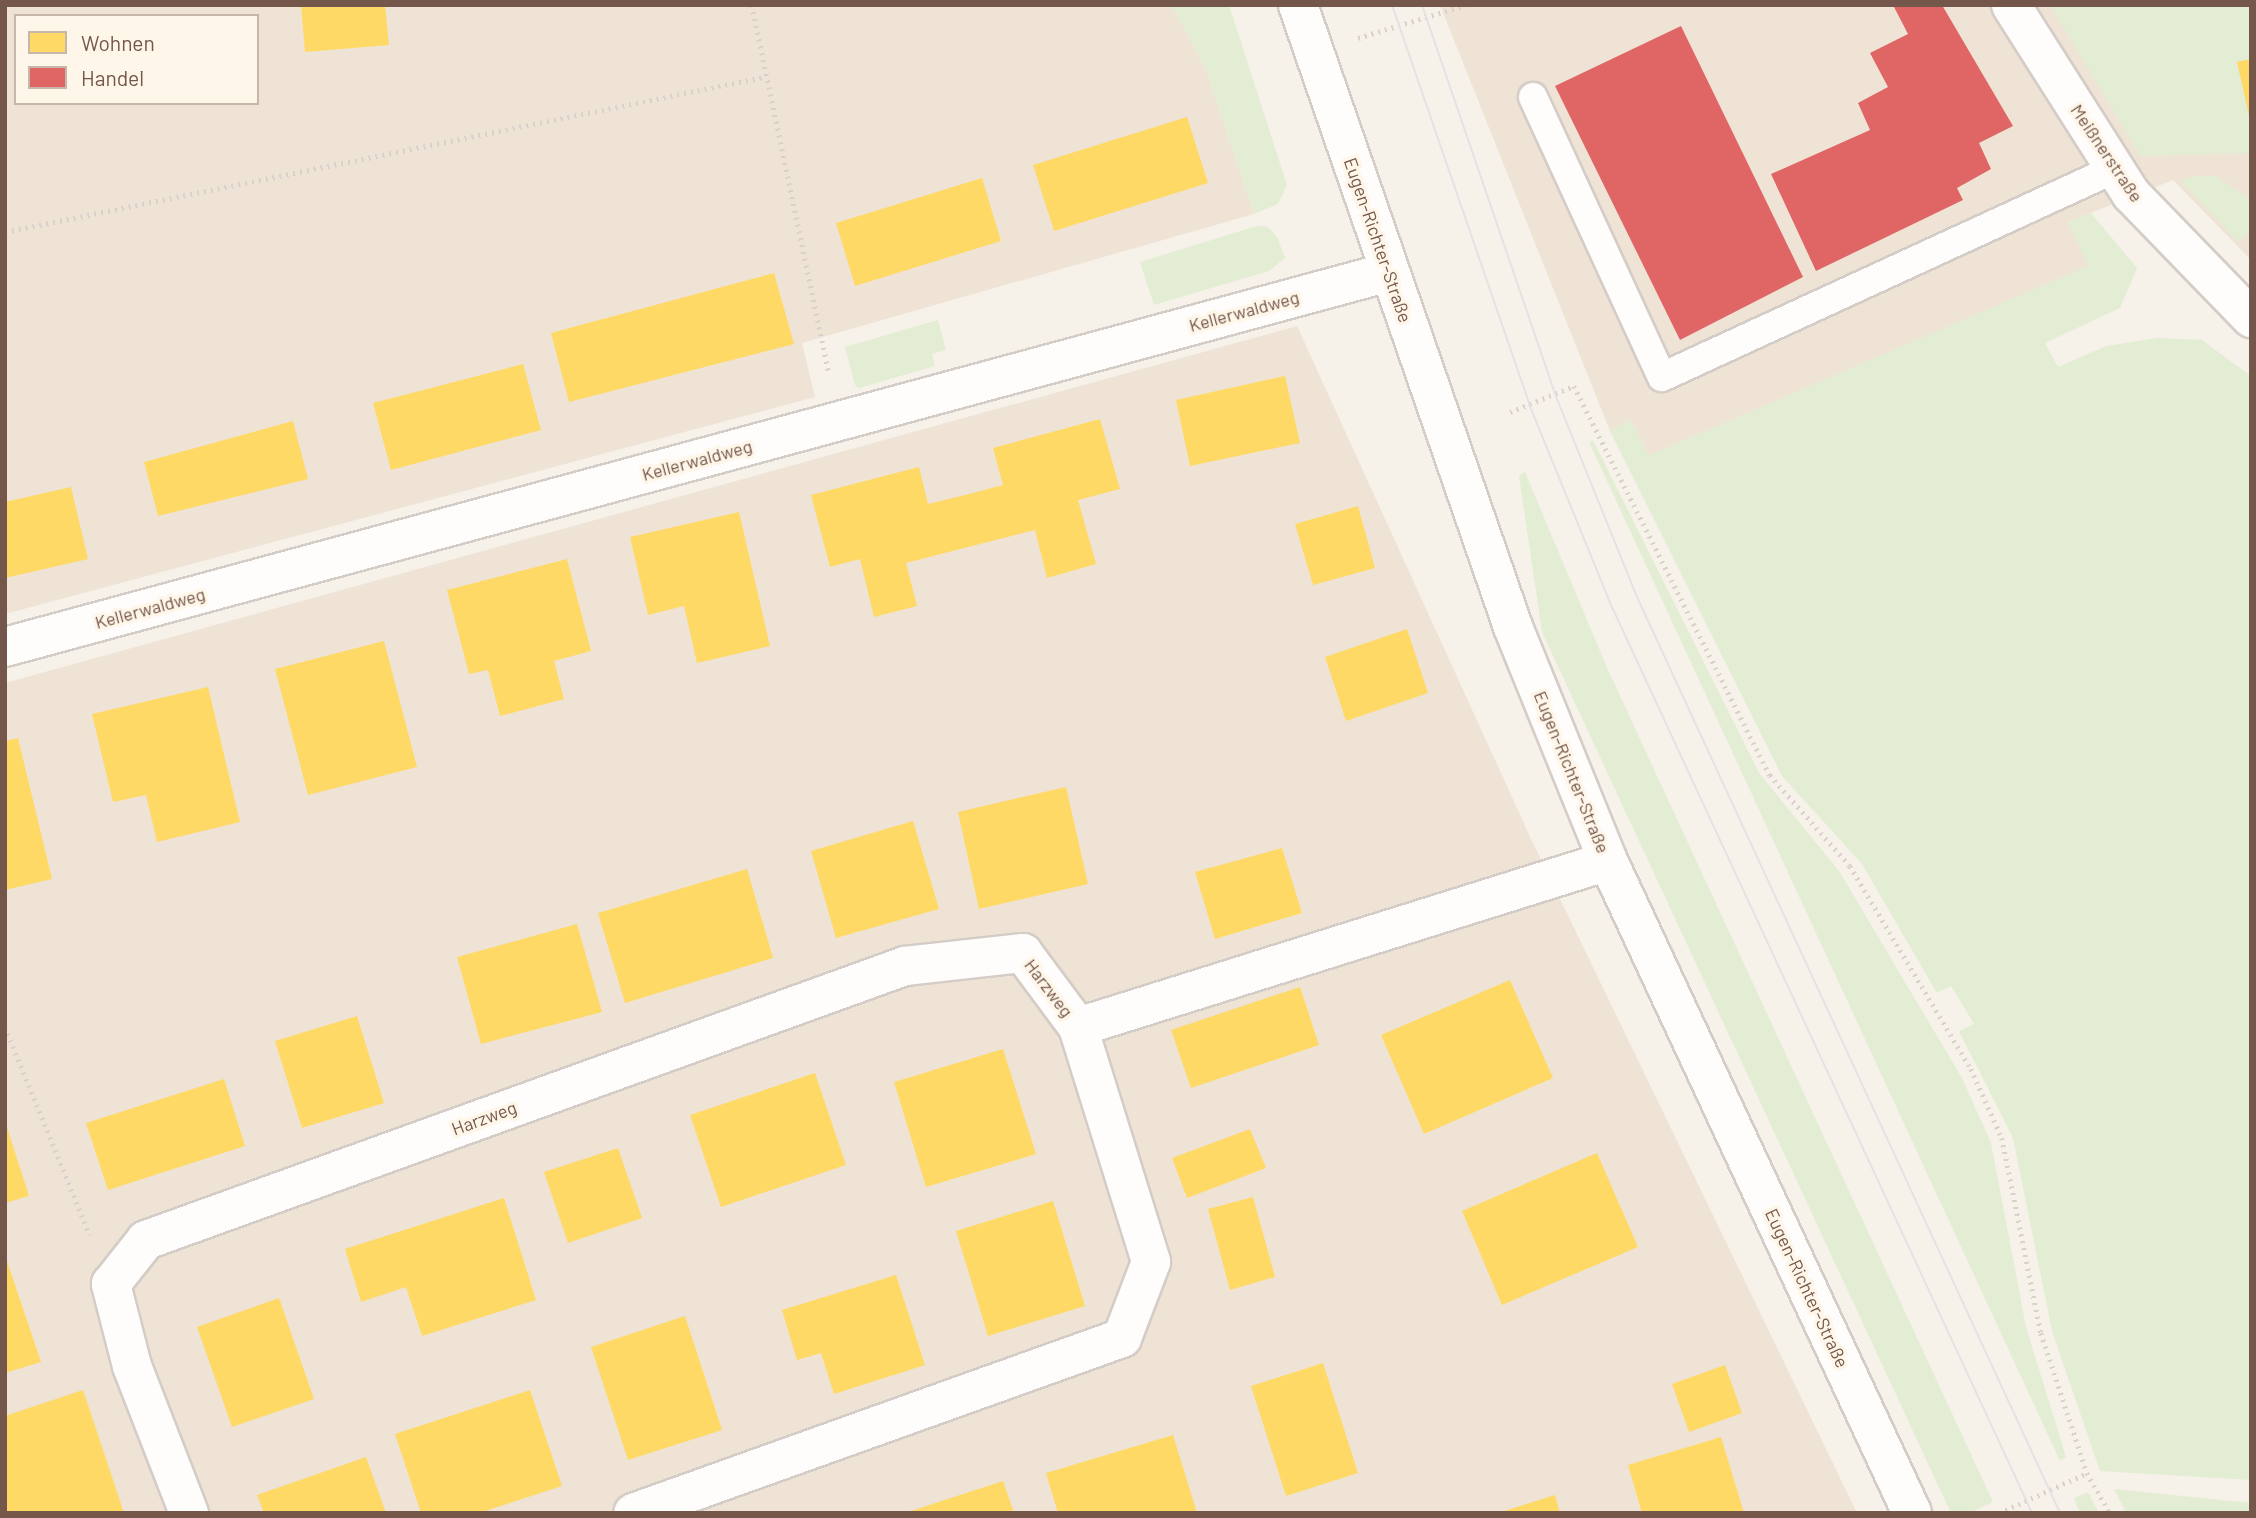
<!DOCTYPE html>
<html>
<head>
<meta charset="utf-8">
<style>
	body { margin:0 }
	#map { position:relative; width:2256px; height:1518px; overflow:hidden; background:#f6f1e9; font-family:Barlow,sans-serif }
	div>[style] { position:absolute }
	.residential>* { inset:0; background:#efe3d6 }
	.green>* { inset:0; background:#e3edd4 }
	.homes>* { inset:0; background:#ffd966 }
	.shops>* { inset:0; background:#e06666 }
	.path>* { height:4.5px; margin-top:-2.25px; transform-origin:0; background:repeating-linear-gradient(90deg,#dad1cd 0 2px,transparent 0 7px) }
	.roads { filter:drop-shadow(2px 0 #d4ccc6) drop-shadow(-2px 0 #d4ccc6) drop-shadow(0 2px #d4ccc6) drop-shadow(0 -2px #d4ccc6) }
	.lane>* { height:28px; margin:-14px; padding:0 14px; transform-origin:14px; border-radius:14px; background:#fefdfc }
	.street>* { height:38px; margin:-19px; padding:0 19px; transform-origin:19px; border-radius:19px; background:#fefdfc }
	.secondary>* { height:38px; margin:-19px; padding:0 19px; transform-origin:19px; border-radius:19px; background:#fefdfc }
	.tram>* { height:2px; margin:-1px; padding:0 1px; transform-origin:1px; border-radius:1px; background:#e4e2e4 }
	span { translate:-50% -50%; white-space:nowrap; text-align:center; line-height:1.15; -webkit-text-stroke:7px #fff6ea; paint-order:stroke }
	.street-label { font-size:18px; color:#74574a }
	.frame { position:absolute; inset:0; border:7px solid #74574a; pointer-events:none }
	.legend { position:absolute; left:14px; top:14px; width:245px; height:91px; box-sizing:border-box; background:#fff6ea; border:2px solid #c7b6aa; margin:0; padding:9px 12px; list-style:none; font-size:21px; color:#74574a }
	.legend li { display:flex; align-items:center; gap:14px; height:35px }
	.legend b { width:35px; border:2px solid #c7b6aa }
</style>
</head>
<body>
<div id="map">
	<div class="residential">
		<div style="clip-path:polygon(evenodd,5px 5px,1172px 5px,1207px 72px,1254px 214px,802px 343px,815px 397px,5px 614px,5px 5px,16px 16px,257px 16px,257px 103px,16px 103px,16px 16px)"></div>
		<div style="clip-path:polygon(1440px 5px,2251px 5px,2251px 260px,2173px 180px,2068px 222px,2089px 266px,1648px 456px,1631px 420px,1610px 431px)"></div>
		<div style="clip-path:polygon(1297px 326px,1532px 841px,1857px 1513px,5px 1513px,5px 683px)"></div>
	</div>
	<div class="green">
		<div style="clip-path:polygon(1172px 5px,1229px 5px,1287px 185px,1278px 204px,1254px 214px,1207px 72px)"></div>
		<div style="clip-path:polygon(2050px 5px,2251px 5px,2251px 59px,2237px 62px,2251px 125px,2251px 153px,2140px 156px)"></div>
		<div style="clip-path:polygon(2194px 176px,2215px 176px,2251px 199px,2251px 231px,2238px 242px,2181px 181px)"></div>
		<div style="clip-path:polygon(2091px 213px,2137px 268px,2120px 308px,2045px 343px,2058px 367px,2106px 346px,2158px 338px,2202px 340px,2251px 376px,2251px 1480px,2100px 1471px,2052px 1331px,2013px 1138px,1959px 1031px,1974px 1024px,1951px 986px,1937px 993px,1862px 864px,1782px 776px,1610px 431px,1631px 420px,1648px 456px,2088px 266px,2068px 222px)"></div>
		<div style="clip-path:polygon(1257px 226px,1268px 227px,1277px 237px,1285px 258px,1269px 271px,1154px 305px,1140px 262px)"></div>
		<div style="clip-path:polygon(938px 320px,946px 350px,932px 354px,935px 366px,859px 388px,855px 385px,845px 347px)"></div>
		<div style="clip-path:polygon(1593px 440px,1759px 773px,1839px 871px,1962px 1078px,1991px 1143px,2026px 1327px,2066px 1457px,2060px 1461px,1589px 442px)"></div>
		<div style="clip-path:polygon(1525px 472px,1608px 670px,1993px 1502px,1969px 1513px,1951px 1513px,1542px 632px,1519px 476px)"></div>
		<div style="clip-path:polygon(2114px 1489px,2251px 1503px,2251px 1513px,2126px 1513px)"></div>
		<div style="clip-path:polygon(2088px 1492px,2099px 1513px,2080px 1513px,2074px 1498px)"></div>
	</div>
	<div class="homes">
		<div style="clip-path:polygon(301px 5px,385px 5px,389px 45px,305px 52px)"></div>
		<div style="clip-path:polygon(2251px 59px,2251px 120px,2250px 120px,2237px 62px)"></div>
		<div style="clip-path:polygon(1187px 117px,1208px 183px,1054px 231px,1033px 165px)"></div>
		<div style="clip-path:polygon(982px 178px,1001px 241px,855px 286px,836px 223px)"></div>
		<div style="clip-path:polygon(774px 273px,794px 344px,569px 402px,551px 333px)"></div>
		<div style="clip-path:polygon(523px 364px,541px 430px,391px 470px,373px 403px)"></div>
		<div style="clip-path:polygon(1285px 376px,1300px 443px,1190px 466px,1176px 400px)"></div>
		<div style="clip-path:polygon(1100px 419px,1120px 489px,1078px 500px,1096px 564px,1047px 578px,1035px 530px,906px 563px,917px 606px,874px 617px,860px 559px,830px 567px,811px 495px,919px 467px,928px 504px,965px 495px,1003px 485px,993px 448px)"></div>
		<div style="clip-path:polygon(293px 421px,308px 479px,158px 516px,144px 462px)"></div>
		<div style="clip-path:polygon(71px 487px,88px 559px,5px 578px,5px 502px)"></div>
		<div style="clip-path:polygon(1358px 506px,1375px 568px,1313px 585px,1295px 524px)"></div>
		<div style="clip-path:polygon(739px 512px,770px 646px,697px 663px,684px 606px,648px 615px,630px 537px)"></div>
		<div style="clip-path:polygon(567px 559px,591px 651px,554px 661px,564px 699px,500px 716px,488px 670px,469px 674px,447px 590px)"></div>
		<div style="clip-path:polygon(1407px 629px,1428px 693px,1346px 721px,1325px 657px)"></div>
		<div style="clip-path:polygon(384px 641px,417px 767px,308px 795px,275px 669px)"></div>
		<div style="clip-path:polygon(208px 687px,240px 822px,157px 842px,146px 795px,113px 802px,92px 714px)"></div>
		<div style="clip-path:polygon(18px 738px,52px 879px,5px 890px,5px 741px)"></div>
		<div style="clip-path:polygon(1066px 787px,1088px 884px,979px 909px,958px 812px)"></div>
		<div style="clip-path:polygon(913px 821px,939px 909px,836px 938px,811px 851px)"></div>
		<div style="clip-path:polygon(1282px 848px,1302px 913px,1215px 939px,1195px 872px)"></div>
		<div style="clip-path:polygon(747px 869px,773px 958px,625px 1003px,598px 913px)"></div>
		<div style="clip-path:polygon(577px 924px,602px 1012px,481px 1044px,457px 957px)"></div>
		<div style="clip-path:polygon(1510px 980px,1553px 1078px,1424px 1134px,1381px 1035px)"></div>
		<div style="clip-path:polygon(1300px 987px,1319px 1045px,1191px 1088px,1171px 1030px)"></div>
		<div style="clip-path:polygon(357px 1016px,384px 1103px,302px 1128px,275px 1041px)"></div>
		<div style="clip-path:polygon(1003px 1049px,1036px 1154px,926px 1187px,894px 1082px)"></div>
		<div style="clip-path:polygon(815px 1073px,846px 1165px,721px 1207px,690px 1115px)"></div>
		<div style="clip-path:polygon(224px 1079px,245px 1146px,108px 1190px,86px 1123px)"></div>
		<div style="clip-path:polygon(5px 1121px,29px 1196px,5px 1203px)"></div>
		<div style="clip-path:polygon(1250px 1129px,1266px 1168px,1187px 1198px,1172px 1158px)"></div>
		<div style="clip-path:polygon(618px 1148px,642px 1218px,568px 1243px,544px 1172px)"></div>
		<div style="clip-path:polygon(1597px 1153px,1638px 1247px,1502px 1305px,1462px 1211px)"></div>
		<div style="clip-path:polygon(1253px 1197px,1275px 1277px,1230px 1290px,1208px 1209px)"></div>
		<div style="clip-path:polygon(504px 1198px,536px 1300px,422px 1336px,406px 1287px,361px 1302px,345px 1249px)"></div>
		<div style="clip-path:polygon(1053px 1201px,1085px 1306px,988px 1336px,956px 1231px)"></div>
		<div style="clip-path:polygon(5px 1255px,41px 1362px,5px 1373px)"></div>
		<div style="clip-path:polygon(896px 1275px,925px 1365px,834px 1394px,821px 1353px,797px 1360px,782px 1310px)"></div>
		<div style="clip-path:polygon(279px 1298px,314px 1399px,232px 1427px,197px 1327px)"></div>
		<div style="clip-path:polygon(685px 1316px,722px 1430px,628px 1460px,591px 1347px)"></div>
		<div style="clip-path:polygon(1323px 1363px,1358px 1473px,1286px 1496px,1251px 1386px)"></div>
		<div style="clip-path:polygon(1725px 1365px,1742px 1413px,1689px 1432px,1672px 1384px)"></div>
		<div style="clip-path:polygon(83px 1390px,124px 1513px,5px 1513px,5px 1416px)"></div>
		<div style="clip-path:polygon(530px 1390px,562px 1486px,479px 1513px,421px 1513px,395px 1434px)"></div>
		<div style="clip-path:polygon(1173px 1435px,1197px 1513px,1058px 1513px,1046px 1473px)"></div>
		<div style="clip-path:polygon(1721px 1437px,1744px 1513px,1642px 1513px,1628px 1465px)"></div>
		<div style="clip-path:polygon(366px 1457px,386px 1513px,264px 1513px,257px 1495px)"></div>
		<div style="clip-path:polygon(1003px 1481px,1014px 1513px,908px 1513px,908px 1512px)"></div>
		<div style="clip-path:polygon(1555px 1495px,1560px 1513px,1501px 1513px,1501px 1512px)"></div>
	</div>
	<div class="shops">
		<div style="clip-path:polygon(1942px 5px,2013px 126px,1979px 143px,1991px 169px,1957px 188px,1963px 200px,1816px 271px,1771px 174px,1870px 130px,1858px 103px,1888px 87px,1870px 53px,1908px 34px,1894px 7px)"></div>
		<div style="clip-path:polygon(1681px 26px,1803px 277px,1680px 340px,1555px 86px)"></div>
	</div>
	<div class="path">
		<div style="left:752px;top:5px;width:377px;rotate:78.2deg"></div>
		<div style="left:1358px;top:38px;width:113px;rotate:-17deg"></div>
		<div style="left:5px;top:232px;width:775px;rotate:-11.54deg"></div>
		<div style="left:1510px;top:412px;width:69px;rotate:-22.1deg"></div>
		<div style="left:1574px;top:386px;width:436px;rotate:63.3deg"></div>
		<div style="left:1770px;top:775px;width:121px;rotate:48.7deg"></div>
		<div style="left:1850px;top:866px;width:236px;rotate:59.2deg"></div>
		<div style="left:1971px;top:1069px;width:76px;rotate:65.8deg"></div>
		<div style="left:2002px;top:1138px;width:199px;rotate:78.7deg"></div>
		<div style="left:2041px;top:1333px;width:147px;rotate:71.8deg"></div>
		<div style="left:2087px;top:1473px;width:46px;rotate:60.1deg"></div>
		<div style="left:5px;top:1027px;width:225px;rotate:67.8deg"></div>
		<div style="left:1999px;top:1513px;width:97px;rotate:-24.4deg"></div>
	</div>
	<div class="roads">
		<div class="lane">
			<div style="left:1533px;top:97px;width:308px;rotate:65.3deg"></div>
			<div style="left:1662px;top:377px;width:498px;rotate:-24.7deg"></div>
		</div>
		<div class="street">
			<div style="left:2011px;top:5px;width:224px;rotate:57.6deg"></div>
			<div style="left:2131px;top:194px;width:173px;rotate:45.9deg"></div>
			<div style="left:5px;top:647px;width:1434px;rotate:-15.16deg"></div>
			<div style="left:1078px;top:1027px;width:555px;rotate:-17.39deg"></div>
			<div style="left:189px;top:1513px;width:158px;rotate:-111.2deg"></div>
			<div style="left:132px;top:1366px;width:85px;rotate:-104.4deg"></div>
			<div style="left:111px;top:1284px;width:56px;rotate:-51.5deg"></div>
			<div style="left:146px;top:1240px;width:807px;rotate:-19.85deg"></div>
			<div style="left:905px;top:966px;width:119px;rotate:-6.3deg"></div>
			<div style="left:1023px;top:953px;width:92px;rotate:53.4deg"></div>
			<div style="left:1078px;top:1027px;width:246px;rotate:72.7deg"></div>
			<div style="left:1151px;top:1262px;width:81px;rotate:110.9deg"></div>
			<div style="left:1122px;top:1338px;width:519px;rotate:160.31deg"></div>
		</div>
		<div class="secondary">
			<div style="left:1298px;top:5px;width:658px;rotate:70.93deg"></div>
			<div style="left:1513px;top:627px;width:253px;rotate:67.9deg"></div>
			<div style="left:1608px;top:861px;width:719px;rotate:65deg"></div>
		</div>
	</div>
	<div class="tram">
		<div style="left:1392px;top:5px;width:422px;rotate:71deg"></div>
		<div style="left:1529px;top:404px;width:217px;rotate:67.8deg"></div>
		<div style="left:1611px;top:605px;width:1001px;rotate:65.12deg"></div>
		<div style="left:1422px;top:5px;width:411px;rotate:71.1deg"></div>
		<div style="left:1555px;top:394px;width:219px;rotate:68deg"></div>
		<div style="left:1637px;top:597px;width:1009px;rotate:65.21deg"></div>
	</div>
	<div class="street-label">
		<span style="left:2107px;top:153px;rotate:56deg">Meißnerstraße</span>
		<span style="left:1378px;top:240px;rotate:71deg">Eugen-Richter-Straße</span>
		<span style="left:1244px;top:311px;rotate:-15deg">Kellerwaldweg</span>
		<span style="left:697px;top:460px;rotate:-15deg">Kellerwaldweg</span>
		<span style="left:150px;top:608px;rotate:-15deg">Kellerwaldweg</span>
		<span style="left:1572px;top:772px;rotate:68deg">Eugen-Richter-Straße</span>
		<span style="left:1049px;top:988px;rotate:53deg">Harzweg</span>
		<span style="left:484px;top:1118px;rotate:-20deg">Harzweg</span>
		<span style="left:1807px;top:1288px;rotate:65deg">Eugen-Richter-Straße</span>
	</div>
	<div class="frame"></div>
	<ul class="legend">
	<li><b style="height:19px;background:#ffd966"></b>Wohnen</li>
	<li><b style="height:19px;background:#e06666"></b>Handel</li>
	</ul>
</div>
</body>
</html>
